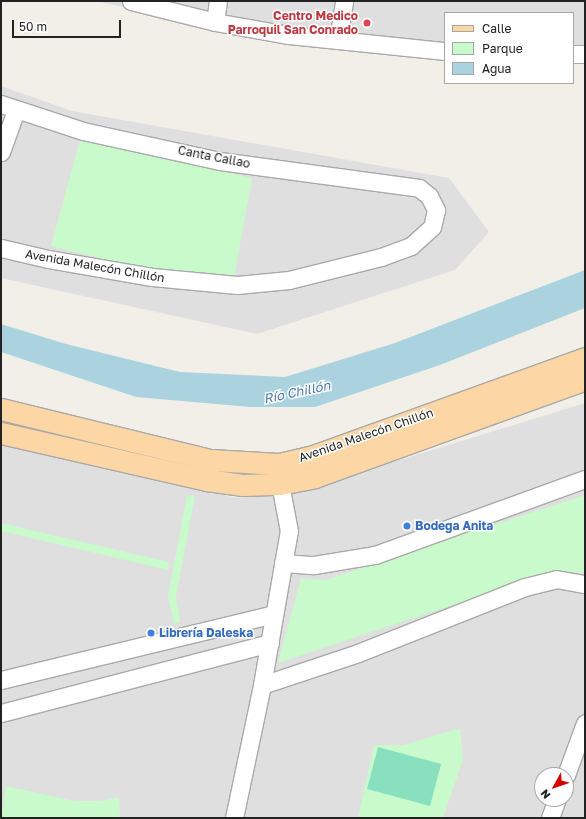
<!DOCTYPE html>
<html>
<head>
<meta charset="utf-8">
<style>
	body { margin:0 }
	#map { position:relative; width:586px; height:819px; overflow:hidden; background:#f2efe9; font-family:"Golos Text",sans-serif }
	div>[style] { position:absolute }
	.residential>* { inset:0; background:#e0dfdf }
	.park>* { inset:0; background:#c8facc }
	.pitch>* { inset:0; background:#88e0be }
	.water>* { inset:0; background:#aad3df }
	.roads { filter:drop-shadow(1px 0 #a9a9a9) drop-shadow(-1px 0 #a9a9a9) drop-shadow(0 1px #a9a9a9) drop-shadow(0 -1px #a9a9a9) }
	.minor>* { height:17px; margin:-8.5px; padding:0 8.5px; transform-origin:8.5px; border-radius:8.5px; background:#fff }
	.major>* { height:21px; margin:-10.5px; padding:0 10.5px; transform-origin:10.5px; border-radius:10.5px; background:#fcd6a4 }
	.dots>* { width:11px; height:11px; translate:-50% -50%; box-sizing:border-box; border:2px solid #fff; border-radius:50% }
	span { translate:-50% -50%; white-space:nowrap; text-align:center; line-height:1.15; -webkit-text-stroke:3px #fff; paint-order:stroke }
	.health-label { font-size:12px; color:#be3a42; font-weight:700 }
	.right { translate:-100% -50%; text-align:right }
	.street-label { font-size:12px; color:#222 }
	.shop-label { font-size:12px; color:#366cbe; font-weight:700 }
	.left { translate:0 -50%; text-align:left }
	.water-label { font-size:13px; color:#4a7aab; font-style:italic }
	.frame { position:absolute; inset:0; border:2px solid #222; pointer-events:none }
	.legend { position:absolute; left:444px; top:12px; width:130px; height:72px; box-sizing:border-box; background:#fff; border:1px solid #a7a7a7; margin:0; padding:5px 7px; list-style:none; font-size:12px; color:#222 }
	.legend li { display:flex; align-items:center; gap:8px; height:20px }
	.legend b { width:20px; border:1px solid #a7a7a7 }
	.north { position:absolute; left:534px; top:767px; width:40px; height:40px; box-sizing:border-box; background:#fff; border:1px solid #a7a7a7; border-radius:50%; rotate:230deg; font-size:11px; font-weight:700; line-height:16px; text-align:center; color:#222 }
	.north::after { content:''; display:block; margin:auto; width:14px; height:18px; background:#d40000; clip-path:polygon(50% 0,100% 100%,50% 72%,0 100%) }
	.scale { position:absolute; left:12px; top:20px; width:109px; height:18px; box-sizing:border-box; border:2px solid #222; border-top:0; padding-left:5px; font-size:12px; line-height:14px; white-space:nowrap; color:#222; -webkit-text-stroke:3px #fff; paint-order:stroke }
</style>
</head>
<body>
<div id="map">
	<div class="residential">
		<div style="clip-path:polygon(96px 1px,585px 1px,585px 64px,573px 64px,573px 13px,445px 13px,445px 60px,280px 42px)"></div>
		<div style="clip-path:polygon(1px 86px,72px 111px,449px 178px,489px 232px,455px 270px,257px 334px,1px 278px)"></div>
		<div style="clip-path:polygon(evenodd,585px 403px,585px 818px,1px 818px,1px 443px,237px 498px,296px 492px,585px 403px,542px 775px,566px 775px,566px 799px,542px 799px,542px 775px)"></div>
	</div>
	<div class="park">
		<div style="clip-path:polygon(80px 140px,252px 178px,234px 278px,144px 269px,51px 246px)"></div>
		<div style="clip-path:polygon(187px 495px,195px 496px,176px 597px,180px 622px,174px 624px,168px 596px)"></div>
		<div style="clip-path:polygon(585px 495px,585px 573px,555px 571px,278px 663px,301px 578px,326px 580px)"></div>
		<div style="clip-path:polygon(1px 523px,169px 562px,168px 570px,1px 531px)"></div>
		<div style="clip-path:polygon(460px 728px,463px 760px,443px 818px,358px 818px,374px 745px,404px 745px)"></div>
		<div style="clip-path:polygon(6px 786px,74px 801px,101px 801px,119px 797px,120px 818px,1px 818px)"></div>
	</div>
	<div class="pitch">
		<div style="clip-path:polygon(378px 747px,441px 764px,430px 806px,367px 789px)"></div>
	</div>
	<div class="water">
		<div style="clip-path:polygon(585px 270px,585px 308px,440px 365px,315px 407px,251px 407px,136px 397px,1px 352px,1px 324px,66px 344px,180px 372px,285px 377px,395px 343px)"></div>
	</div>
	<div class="roads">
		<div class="minor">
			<div style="left:131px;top:1px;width:87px;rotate:14deg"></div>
			<div style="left:215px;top:22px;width:75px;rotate:10deg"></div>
			<div style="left:289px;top:35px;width:157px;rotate:5.9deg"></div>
			<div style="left:215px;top:22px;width:21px;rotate:-82deg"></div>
			<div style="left:338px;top:40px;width:39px;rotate:-81deg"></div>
			<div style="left:573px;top:54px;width:12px"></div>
			<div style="left:1px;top:104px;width:86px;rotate:18.2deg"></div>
			<div style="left:83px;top:131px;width:140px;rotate:12.4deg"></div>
			<div style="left:220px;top:161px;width:201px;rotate:7.7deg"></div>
			<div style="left:419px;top:188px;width:13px;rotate:39deg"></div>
			<div style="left:429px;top:196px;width:16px;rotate:63deg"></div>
			<div style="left:436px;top:210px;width:17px;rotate:103deg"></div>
			<div style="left:432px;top:227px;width:28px;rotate:138deg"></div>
			<div style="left:411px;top:246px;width:32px;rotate:160deg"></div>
			<div style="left:381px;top:257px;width:95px;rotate:166deg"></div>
			<div style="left:289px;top:280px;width:52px;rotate:174.5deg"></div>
			<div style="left:237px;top:285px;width:85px;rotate:-174.6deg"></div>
			<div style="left:152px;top:277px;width:106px;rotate:-170.2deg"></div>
			<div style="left:48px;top:259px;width:48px;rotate:-166.8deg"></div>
			<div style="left:1px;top:152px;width:45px;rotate:-70.3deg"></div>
			<div style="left:283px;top:563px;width:31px;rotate:4deg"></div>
			<div style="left:314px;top:565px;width:62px;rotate:-9.3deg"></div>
			<div style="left:375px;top:555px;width:223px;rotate:-19.9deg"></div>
			<div style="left:1px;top:680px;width:281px;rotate:-13.6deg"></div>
			<div style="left:262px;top:685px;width:101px;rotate:-18.4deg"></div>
			<div style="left:358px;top:653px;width:180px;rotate:-21.6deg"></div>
			<div style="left:525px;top:587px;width:32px;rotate:-14deg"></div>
			<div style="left:556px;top:579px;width:29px;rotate:10deg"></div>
			<div style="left:1px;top:713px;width:278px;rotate:-14.6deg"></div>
			<div style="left:566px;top:775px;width:55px;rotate:-69.9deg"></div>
			<div style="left:234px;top:818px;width:136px;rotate:-78.1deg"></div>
			<div style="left:262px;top:685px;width:156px;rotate:-80.1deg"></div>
			<div style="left:289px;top:531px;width:48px;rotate:-100.8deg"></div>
			<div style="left:550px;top:818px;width:20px;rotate:-70deg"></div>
		</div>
		<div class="major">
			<div style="left:1px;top:409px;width:216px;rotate:13.7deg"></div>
			<div style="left:211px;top:460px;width:68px;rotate:3.4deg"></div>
			<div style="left:279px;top:464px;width:32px;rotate:-13deg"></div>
			<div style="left:310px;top:457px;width:292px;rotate:-19.8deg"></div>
			<div style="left:1px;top:433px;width:211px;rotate:12.9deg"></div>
			<div style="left:207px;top:480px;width:36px;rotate:8deg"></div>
			<div style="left:243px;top:485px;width:37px;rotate:-2deg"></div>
			<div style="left:280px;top:484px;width:36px;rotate:-11deg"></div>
			<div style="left:315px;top:477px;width:287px;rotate:-19.9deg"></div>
		</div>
	</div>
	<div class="dots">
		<div style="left:367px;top:23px;background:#e0444e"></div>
		<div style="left:407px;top:526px;background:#3f7fe0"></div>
		<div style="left:151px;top:633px;background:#3f7fe0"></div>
	</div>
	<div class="health-label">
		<span class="right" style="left:358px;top:23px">Centro Medico<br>Parroquil San Conrado</span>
	</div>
	<div class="street-label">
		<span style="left:214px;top:157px;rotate:11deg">Canta Callao</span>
		<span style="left:95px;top:266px;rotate:10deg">Avenida Malecón Chillón</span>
		<span style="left:366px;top:435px;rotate:-19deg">Avenida Malecón Chillón</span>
	</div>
	<div class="shop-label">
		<span class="left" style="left:415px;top:526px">Bodega Anita</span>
		<span class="left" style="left:159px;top:633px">Librería Daleska</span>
	</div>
	<div class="water-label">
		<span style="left:297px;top:392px;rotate:-12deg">Río Chillón</span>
	</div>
	<div class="frame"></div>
	<ul class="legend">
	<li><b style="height:5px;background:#fcd6a4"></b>Calle</li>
	<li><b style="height:11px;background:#c8facc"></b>Parque</li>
	<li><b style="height:11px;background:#aad3df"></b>Agua</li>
	</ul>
	<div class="north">N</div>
	<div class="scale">50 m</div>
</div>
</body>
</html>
